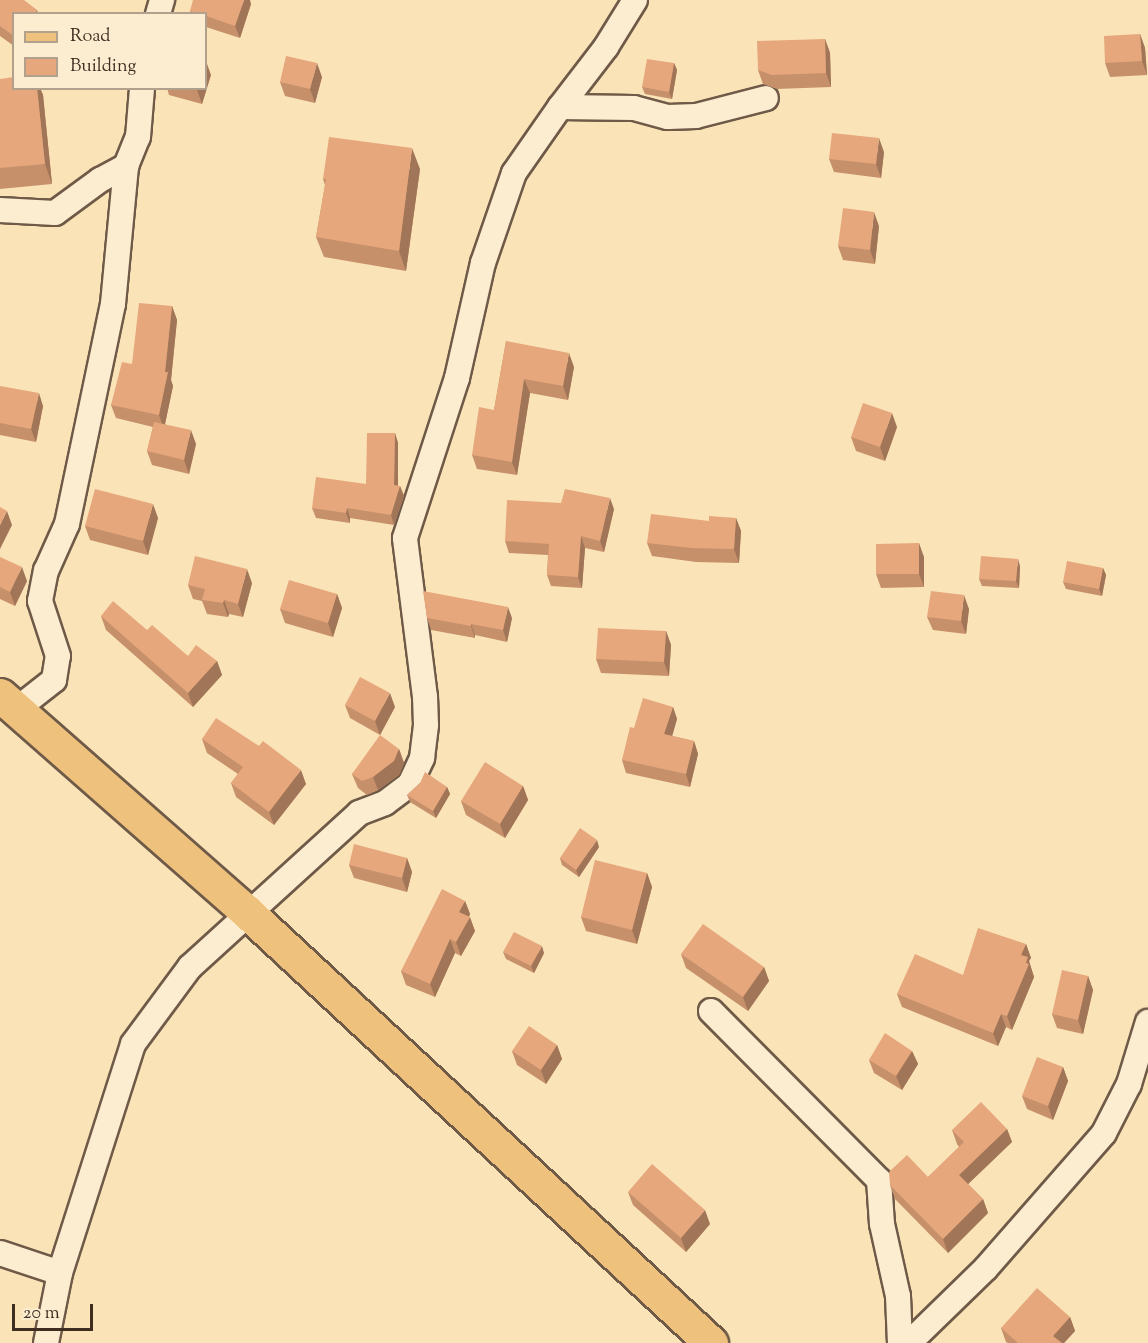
<!DOCTYPE html>
<html>
<head>
<meta charset="utf-8">
<style>
	body { margin:0 }
	#map { position:relative; width:1148px; height:1343px; overflow:hidden; background:#fbe3b8; font-family:"Sorts Mill Goudy",serif }
	div>[style] { position:absolute }
	.roads { filter:drop-shadow(2px 0 #6f5a48) drop-shadow(-2px 0 #6f5a48) drop-shadow(0 2px #6f5a48) drop-shadow(0 -2px #6f5a48) }
	.minor>* { height:24px; margin:-12px; padding:0 12px; transform-origin:12px; border-radius:12px; background:#fcedd1 }
	.primary>* { height:33px; margin:-16.5px; padding:0 16.5px; transform-origin:16.5px; border-radius:16.5px; background:#eec27c }
	.wall>* { inset:0; background:#c6906b }
	.shaded-wall>* { inset:0; background:#a17557 }
	.building>* { inset:0; background:#e6a77c }
	span { translate:-50% -50%; white-space:nowrap; text-align:center; line-height:1.15; -webkit-text-stroke:6px #fcedd1; paint-order:stroke }
	.legend { position:absolute; left:12px; top:12px; width:195px; height:78px; box-sizing:border-box; background:#fcedd1; border:2px solid #b1a08b; margin:0; padding:8px 10px; list-style:none; font-size:18px; color:#402d22 }
	.legend li { display:flex; align-items:center; gap:12px; height:30px }
	.legend b { width:30px; border:2px solid #b1a08b }
	.scale { position:absolute; left:12px; top:1304px; width:81px; height:27px; box-sizing:border-box; border:3px solid #402d22; border-top:0; padding-left:8px; font-size:18px; line-height:21px; white-space:nowrap; color:#402d22; -webkit-text-stroke:4px #fcedd1; paint-order:stroke }
</style>
</head>
<body>
<div id="map">
	<div class="roads">
		<div class="minor">
			<div style="left:158px;top:14px;width:15px;rotate:-74deg"></div>
			<div style="left:560px;top:107px;width:74px;rotate:0.8deg"></div>
			<div style="left:634px;top:108px;width:35px;rotate:15deg"></div>
			<div style="left:668px;top:117px;width:28px;rotate:-2deg"></div>
			<div style="left:696px;top:116px;width:72px;rotate:-14.4deg"></div>
			<div style="left:0;top:210px;width:55px;rotate:3.1deg"></div>
			<div style="left:55px;top:213px;width:56px;rotate:-36.3deg"></div>
			<div style="left:100px;top:180px;width:30px;rotate:-28deg"></div>
			<div style="left:17px;top:709px;width:47px;rotate:-38.1deg"></div>
			<div style="left:54px;top:680px;width:24px;rotate:-81deg"></div>
			<div style="left:58px;top:656px;width:58px;rotate:-108.1deg"></div>
			<div style="left:40px;top:601px;width:31px;rotate:-79deg"></div>
			<div style="left:46px;top:571px;width:51px;rotate:-65.9deg"></div>
			<div style="left:67px;top:524px;width:225px;rotate:-78.2deg"></div>
			<div style="left:113px;top:304px;width:139px;rotate:-84.6deg"></div>
			<div style="left:126px;top:166px;width:31px;rotate:-68deg"></div>
			<div style="left:138px;top:137px;width:49px;rotate:-85.3deg"></div>
			<div style="left:711px;top:1011px;width:238px;rotate:45.2deg"></div>
			<div style="left:879px;top:1180px;width:44px;rotate:86.1deg"></div>
			<div style="left:882px;top:1224px;width:74px;rotate:77.5deg"></div>
			<div style="left:898px;top:1296px;width:47px;rotate:87.6deg"></div>
			<div style="left:0;top:1253px;width:63px;rotate:18.4deg"></div>
			<div style="left:46px;top:1343px;width:71px;rotate:-78.7deg"></div>
			<div style="left:60px;top:1273px;width:240px;rotate:-72.3deg"></div>
			<div style="left:133px;top:1044px;width:96px;rotate:-53.5deg"></div>
			<div style="left:190px;top:967px;width:229px;rotate:-42.3deg"></div>
			<div style="left:359px;top:813px;width:28px;rotate:-21deg"></div>
			<div style="left:385px;top:803px;width:31px;rotate:-37deg"></div>
			<div style="left:410px;top:784px;width:29px;rotate:-65deg"></div>
			<div style="left:422px;top:758px;width:33px;rotate:-83deg"></div>
			<div style="left:426px;top:725px;width:28px;rotate:-92deg"></div>
			<div style="left:425px;top:697px;width:160px;rotate:-97.2deg"></div>
			<div style="left:405px;top:538px;width:168px;rotate:-72deg"></div>
			<div style="left:457px;top:378px;width:118px;rotate:-77.3deg"></div>
			<div style="left:483px;top:263px;width:95px;rotate:-71deg"></div>
			<div style="left:514px;top:173px;width:80px;rotate:-55.1deg"></div>
			<div style="left:560px;top:107px;width:76px;rotate:-52.5deg"></div>
			<div style="left:606px;top:47px;width:55px;rotate:-58.3deg"></div>
			<div style="left:909px;top:1343px;width:107px;rotate:-44.2deg"></div>
			<div style="left:986px;top:1268px;width:179px;rotate:-48.8deg"></div>
			<div style="left:1104px;top:1133px;width:55px;rotate:-63deg"></div>
			<div style="left:1129px;top:1084px;width:65px;rotate:-73deg"></div>
		</div>
		<div class="primary">
			<div style="left:0;top:695px;width:330px;rotate:41.3deg"></div>
			<div style="left:248px;top:913px;width:632px;rotate:42.88deg"></div>
		</div>
	</div>
	<div class="wall">
		<div style="clip-path:polygon(0 0,37px 10px,39px 14px,14px 14px,14px 46px,0 36px)"></div>
		<div style="clip-path:polygon(251px 4px,240px 38px,206px 27px,206px 14px,191px 14px,190px 11px)"></div>
		<div style="clip-path:polygon(1140px 34px,1145px 48px,1147px 75px,1110px 77px,1105px 63px)"></div>
		<div style="clip-path:polygon(825px 39px,830px 53px,831px 87px,777px 89px,763px 84px,758px 70px)"></div>
		<div style="clip-path:polygon(674px 63px,677px 70px,672px 99px,645px 94px,642px 87px)"></div>
		<div style="clip-path:polygon(211px 75px,202px 104px,169px 95px,167px 88px,206px 88px)"></div>
		<div style="clip-path:polygon(322px 77px,315px 103px,285px 96px,280px 82px)"></div>
		<div style="clip-path:polygon(0 79px,14px 88px,40px 88px,43px 95px,52px 184px,0 189px)"></div>
		<div style="clip-path:polygon(884px 152px,881px 178px,834px 172px,829px 159px)"></div>
		<div style="clip-path:polygon(420px 169px,406px 271px,324px 257px,316px 237px,325px 185px,323px 179px)"></div>
		<div style="clip-path:polygon(879px 226px,875px 264px,843px 260px,838px 246px)"></div>
		<div style="clip-path:polygon(172px 306px,177px 320px,171px 380px,173px 386px,165px 424px,196px 444px,189px 474px,152px 465px,147px 451px,153px 427px,116px 418px,111px 405px,132px 364px)"></div>
		<div style="clip-path:polygon(506px 341px,574px 367px,568px 400px,530px 393px,517px 475px,477px 469px,472px 455px,494px 410px)"></div>
		<div style="clip-path:polygon(0 386px,43px 406px,36px 442px,0 435px)"></div>
		<div style="clip-path:polygon(897px 427px,885px 461px,856px 451px,851px 437px)"></div>
		<div style="clip-path:polygon(395px 433px,398px 443px,398px 486px,400px 486px,404px 496px,394px 525px,350px 518px,350px 523px,316px 518px,312px 508px,366px 484px)"></div>
		<div style="clip-path:polygon(614px 509px,604px 552px,585px 548px,582px 588px,551px 586px,547px 575px,548px 555px,509px 553px,505px 541px)"></div>
		<div style="clip-path:polygon(158px 518px,148px 555px,90px 540px,85px 526px)"></div>
		<div style="clip-path:polygon(736px 518px,741px 531px,739px 563px,696px 562px,652px 556px,647px 543px,709px 521px)"></div>
		<div style="clip-path:polygon(0 557px,27px 581px,15px 606px,0 599px)"></div>
		<div style="clip-path:polygon(924px 557px,924px 587px,881px 588px,876px 574px)"></div>
		<div style="clip-path:polygon(1020px 566px,1019px 588px,982px 586px,979px 579px)"></div>
		<div style="clip-path:polygon(1103px 568px,1106px 575px,1102px 596px,1066px 589px,1063px 582px)"></div>
		<div style="clip-path:polygon(252px 583px,243px 617px,229px 614px,228px 617px,207px 614px,202px 601px,193px 599px,188px 585px)"></div>
		<div style="clip-path:polygon(337px 594px,342px 608px,333px 637px,285px 623px,280px 609px)"></div>
		<div style="clip-path:polygon(969px 609px,966px 634px,933px 630px,927px 617px)"></div>
		<div style="clip-path:polygon(101px 616px,147px 630px,188px 656px,217px 661px,222px 675px,193px 707px,106px 630px)"></div>
		<div style="clip-path:polygon(427px 618px,512px 618px,507px 642px,475px 635px,475px 638px,431px 630px)"></div>
		<div style="clip-path:polygon(666px 631px,671px 645px,669px 676px,601px 673px,596px 659px)"></div>
		<div style="clip-path:polygon(345px 705px,395px 707px,380px 735px,350px 718px)"></div>
		<div style="clip-path:polygon(673px 707px,677px 719px,672px 736px,694px 741px,698px 754px,690px 787px,626px 773px,622px 760px,634px 728px)"></div>
		<div style="clip-path:polygon(202px 739px,259px 746px,306px 784px,274px 825px,236px 797px,231px 783px,238px 774px,207px 753px)"></div>
		<div style="clip-path:polygon(399px 749px,404px 763px,399px 775px,378px 790px,367px 795px,358px 788px,352px 774px)"></div>
		<div style="clip-path:polygon(420px 783px,447px 787px,450px 794px,436px 818px,410px 802px,407px 795px)"></div>
		<div style="clip-path:polygon(523px 786px,528px 800px,505px 838px,466px 815px,461px 801px)"></div>
		<div style="clip-path:polygon(599px 847px,579px 877px,562px 865px,560px 858px)"></div>
		<div style="clip-path:polygon(407px 858px,412px 872px,407px 892px,354px 878px,349px 865px)"></div>
		<div style="clip-path:polygon(647px 873px,652px 887px,637px 944px,586px 931px,581px 917px)"></div>
		<div style="clip-path:polygon(465px 901px,470px 914px,469px 917px,475px 931px,461px 956px,455px 953px,435px 997px,406px 985px,401px 971px)"></div>
		<div style="clip-path:polygon(1026px 944px,1031px 958px,1029px 961px,1034px 977px,1012px 1030px,1006px 1027px,998px 1046px,902px 1007px,897px 994px,963px 975px)"></div>
		<div style="clip-path:polygon(503px 952px,544px 953px,534px 973px,506px 959px)"></div>
		<div style="clip-path:polygon(681px 954px,764px 967px,769px 981px,748px 1011px,686px 968px)"></div>
		<div style="clip-path:polygon(1088px 976px,1093px 990px,1083px 1034px,1057px 1028px,1052px 1014px)"></div>
		<div style="clip-path:polygon(557px 1045px,562px 1059px,546px 1084px,517px 1065px,512px 1051px)"></div>
		<div style="clip-path:polygon(912px 1051px,918px 1064px,902px 1090px,874px 1073px,869px 1060px)"></div>
		<div style="clip-path:polygon(1063px 1067px,1068px 1081px,1053px 1120px,1027px 1109px,1022px 1096px)"></div>
		<div style="clip-path:polygon(1007px 1129px,1012px 1142px,968px 1184px,983px 1199px,988px 1213px,948px 1253px,895px 1199px,890px 1185px,928px 1177px,959px 1147px,957px 1144px,952px 1130px)"></div>
		<div style="clip-path:polygon(628px 1192px,710px 1224px,686px 1252px,633px 1205px)"></div>
		<div style="clip-path:polygon(1070px 1317px,1075px 1331px,1064px 1343px,1008px 1343px,1006px 1342px,1001px 1328px)"></div>
	</div>
	<div class="shaded-wall">
		<div style="clip-path:polygon(244px 0,250px 0,251px 4px,240px 38px,235px 26px)"></div>
		<div style="clip-path:polygon(1140px 34px,1145px 48px,1147px 75px,1142px 61px)"></div>
		<div style="clip-path:polygon(825px 39px,830px 53px,831px 87px,826px 73px)"></div>
		<div style="clip-path:polygon(206px 61px,211px 75px,202px 104px,197px 90px,198px 88px,206px 88px)"></div>
		<div style="clip-path:polygon(317px 63px,322px 77px,315px 103px,310px 89px)"></div>
		<div style="clip-path:polygon(674px 63px,677px 70px,672px 99px,669px 92px)"></div>
		<div style="clip-path:polygon(37px 88px,40px 88px,43px 95px,52px 184px,45px 164px)"></div>
		<div style="clip-path:polygon(879px 138px,884px 152px,881px 178px,876px 164px)"></div>
		<div style="clip-path:polygon(412px 148px,420px 169px,406px 271px,399px 251px)"></div>
		<div style="clip-path:polygon(874px 212px,879px 226px,875px 264px,870px 250px)"></div>
		<div style="clip-path:polygon(172px 306px,177px 320px,171px 380px,173px 386px,164px 429px,159px 415px,165px 372px)"></div>
		<div style="clip-path:polygon(569px 353px,574px 367px,568px 400px,563px 386px)"></div>
		<div style="clip-path:polygon(524px 379px,530px 393px,517px 475px,512px 462px)"></div>
		<div style="clip-path:polygon(39px 393px,43px 406px,36px 442px,31px 429px)"></div>
		<div style="clip-path:polygon(892px 413px,897px 427px,885px 461px,880px 447px)"></div>
		<div style="clip-path:polygon(191px 430px,196px 444px,189px 474px,184px 460px)"></div>
		<div style="clip-path:polygon(395px 433px,398px 443px,398px 492px,400px 486px,404px 496px,394px 525px,391px 515px,394px 485px)"></div>
		<div style="clip-path:polygon(610px 498px,614px 509px,604px 552px,600px 541px)"></div>
		<div style="clip-path:polygon(153px 504px,158px 518px,148px 555px,143px 541px)"></div>
		<div style="clip-path:polygon(347px 508px,350px 518px,350px 523px,346px 513px)"></div>
		<div style="clip-path:polygon(7px 511px,12px 525px,0 549px,0 525px)"></div>
		<div style="clip-path:polygon(736px 518px,741px 531px,739px 563px,734px 549px)"></div>
		<div style="clip-path:polygon(581px 536px,585px 548px,582px 588px,578px 577px)"></div>
		<div style="clip-path:polygon(919px 543px,924px 557px,924px 587px,919px 574px)"></div>
		<div style="clip-path:polygon(1018px 559px,1020px 566px,1019px 588px,1016px 581px)"></div>
		<div style="clip-path:polygon(22px 567px,27px 581px,15px 606px,10px 592px)"></div>
		<div style="clip-path:polygon(1103px 568px,1106px 575px,1102px 596px,1099px 589px)"></div>
		<div style="clip-path:polygon(247px 569px,252px 583px,243px 617px,238px 604px)"></div>
		<div style="clip-path:polygon(337px 594px,342px 608px,333px 637px,328px 623px)"></div>
		<div style="clip-path:polygon(964px 595px,969px 609px,966px 634px,961px 621px)"></div>
		<div style="clip-path:polygon(224px 600px,229px 614px,228px 617px,223px 603px)"></div>
		<div style="clip-path:polygon(508px 607px,512px 618px,507px 642px,503px 630px)"></div>
		<div style="clip-path:polygon(471px 624px,475px 635px,475px 638px,471px 626px)"></div>
		<div style="clip-path:polygon(666px 631px,671px 645px,669px 676px,664px 662px)"></div>
		<div style="clip-path:polygon(217px 661px,222px 675px,193px 707px,188px 693px)"></div>
		<div style="clip-path:polygon(390px 693px,395px 707px,380px 735px,375px 721px)"></div>
		<div style="clip-path:polygon(673px 707px,677px 719px,669px 747px,664px 734px)"></div>
		<div style="clip-path:polygon(694px 741px,698px 754px,690px 787px,686px 774px)"></div>
		<div style="clip-path:polygon(399px 749px,404px 763px,399px 775px,378px 790px,373px 777px)"></div>
		<div style="clip-path:polygon(301px 770px,306px 784px,274px 825px,269px 812px)"></div>
		<div style="clip-path:polygon(523px 786px,528px 800px,505px 838px,500px 824px)"></div>
		<div style="clip-path:polygon(447px 787px,450px 794px,436px 818px,433px 811px)"></div>
		<div style="clip-path:polygon(597px 840px,599px 847px,579px 877px,576px 870px)"></div>
		<div style="clip-path:polygon(407px 858px,412px 872px,407px 892px,402px 878px)"></div>
		<div style="clip-path:polygon(647px 873px,652px 887px,637px 944px,632px 930px)"></div>
		<div style="clip-path:polygon(465px 901px,470px 914px,465px 926px,459px 912px)"></div>
		<div style="clip-path:polygon(470px 917px,475px 931px,461px 956px,456px 942px)"></div>
		<div style="clip-path:polygon(450px 939px,455px 953px,435px 997px,430px 984px)"></div>
		<div style="clip-path:polygon(1026px 944px,1031px 958px,1029px 961px,1034px 977px,1012px 1030px,1007px 1016px,1021px 955px)"></div>
		<div style="clip-path:polygon(542px 946px,544px 953px,534px 973px,531px 966px)"></div>
		<div style="clip-path:polygon(764px 967px,769px 981px,748px 1011px,743px 997px)"></div>
		<div style="clip-path:polygon(1088px 976px,1093px 990px,1083px 1034px,1078px 1020px)"></div>
		<div style="clip-path:polygon(1001px 1014px,1006px 1027px,998px 1046px,993px 1033px)"></div>
		<div style="clip-path:polygon(557px 1045px,562px 1059px,546px 1084px,541px 1070px)"></div>
		<div style="clip-path:polygon(912px 1051px,918px 1064px,902px 1090px,896px 1076px)"></div>
		<div style="clip-path:polygon(1063px 1067px,1068px 1081px,1053px 1120px,1048px 1106px)"></div>
		<div style="clip-path:polygon(1007px 1129px,1012px 1142px,964px 1188px,959px 1175px)"></div>
		<div style="clip-path:polygon(983px 1199px,988px 1213px,948px 1253px,943px 1239px)"></div>
		<div style="clip-path:polygon(705px 1210px,710px 1224px,686px 1252px,681px 1238px)"></div>
		<div style="clip-path:polygon(1070px 1317px,1075px 1331px,1064px 1343px,1056px 1343px,1053px 1336px)"></div>
	</div>
	<div class="building">
		<div style="clip-path:polygon(0 0,24px 0,37px 10px,34px 14px,14px 14px,14px 36px,0 26px)"></div>
		<div style="clip-path:polygon(193px 0,244px 0,235px 26px,206px 16px,206px 14px,197px 14px,190px 11px)"></div>
		<div style="clip-path:polygon(1140px 34px,1142px 61px,1105px 63px,1104px 36px)"></div>
		<div style="clip-path:polygon(825px 39px,826px 73px,772px 75px,758px 70px,757px 41px)"></div>
		<div style="clip-path:polygon(286px 56px,317px 63px,310px 89px,280px 82px)"></div>
		<div style="clip-path:polygon(647px 59px,674px 63px,669px 92px,642px 87px)"></div>
		<div style="clip-path:polygon(14px 77px,14px 88px,37px 88px,45px 164px,0 168px,0 79px)"></div>
		<div style="clip-path:polygon(832px 133px,879px 138px,876px 164px,829px 159px)"></div>
		<div style="clip-path:polygon(329px 137px,412px 148px,399px 251px,316px 237px,326px 179px,323px 179px)"></div>
		<div style="clip-path:polygon(843px 208px,874px 212px,870px 250px,838px 246px)"></div>
		<div style="clip-path:polygon(139px 303px,172px 306px,165px 372px,168px 372px,159px 415px,111px 405px,122px 362px,132px 364px)"></div>
		<div style="clip-path:polygon(506px 341px,569px 353px,563px 386px,524px 379px,512px 462px,472px 455px,479px 407px,494px 410px)"></div>
		<div style="clip-path:polygon(0 386px,39px 393px,31px 429px,0 423px)"></div>
		<div style="clip-path:polygon(863px 403px,892px 413px,880px 447px,851px 437px)"></div>
		<div style="clip-path:polygon(154px 422px,191px 430px,184px 460px,147px 451px)"></div>
		<div style="clip-path:polygon(367px 433px,395px 433px,394px 485px,400px 486px,391px 515px,347px 508px,346px 513px,312px 508px,316px 477px,366px 484px)"></div>
		<div style="clip-path:polygon(95px 489px,153px 504px,143px 541px,85px 526px)"></div>
		<div style="clip-path:polygon(565px 489px,610px 498px,600px 541px,581px 536px,578px 577px,547px 575px,549px 544px,505px 541px,507px 500px,561px 503px)"></div>
		<div style="clip-path:polygon(0 507px,7px 511px,0 525px)"></div>
		<div style="clip-path:polygon(651px 514px,709px 521px,709px 516px,736px 518px,734px 549px,691px 548px,647px 543px)"></div>
		<div style="clip-path:polygon(919px 543px,919px 574px,876px 574px,876px 544px)"></div>
		<div style="clip-path:polygon(195px 556px,247px 569px,238px 604px,224px 600px,223px 603px,202px 600px,205px 589px,188px 585px)"></div>
		<div style="clip-path:polygon(981px 556px,1018px 559px,1016px 581px,979px 579px)"></div>
		<div style="clip-path:polygon(0 557px,22px 567px,10px 592px,0 587px)"></div>
		<div style="clip-path:polygon(1067px 561px,1103px 568px,1099px 589px,1063px 582px)"></div>
		<div style="clip-path:polygon(289px 580px,337px 594px,328px 623px,280px 609px)"></div>
		<div style="clip-path:polygon(423px 591px,508px 607px,503px 630px,471px 624px,471px 626px,427px 618px)"></div>
		<div style="clip-path:polygon(931px 591px,964px 595px,961px 621px,927px 617px)"></div>
		<div style="clip-path:polygon(113px 601px,147px 630px,152px 625px,188px 656px,196px 645px,217px 661px,188px 693px,101px 616px)"></div>
		<div style="clip-path:polygon(598px 628px,666px 631px,664px 662px,596px 659px)"></div>
		<div style="clip-path:polygon(360px 677px,390px 693px,375px 721px,345px 705px)"></div>
		<div style="clip-path:polygon(643px 698px,673px 707px,664px 734px,694px 741px,686px 774px,622px 760px,630px 727px,634px 728px)"></div>
		<div style="clip-path:polygon(216px 718px,259px 746px,263px 741px,301px 770px,269px 812px,231px 783px,243px 767px,202px 739px)"></div>
		<div style="clip-path:polygon(380px 735px,399px 749px,394px 761px,373px 777px,362px 781px,352px 774px)"></div>
		<div style="clip-path:polygon(485px 762px,523px 786px,500px 824px,461px 801px)"></div>
		<div style="clip-path:polygon(425px 772px,447px 787px,433px 811px,407px 795px,420px 783px)"></div>
		<div style="clip-path:polygon(580px 828px,597px 840px,576px 870px,560px 858px)"></div>
		<div style="clip-path:polygon(354px 844px,407px 858px,402px 878px,349px 865px)"></div>
		<div style="clip-path:polygon(595px 860px,647px 873px,632px 930px,581px 917px)"></div>
		<div style="clip-path:polygon(442px 889px,465px 901px,459px 912px,470px 917px,456px 942px,450px 939px,430px 984px,401px 971px)"></div>
		<div style="clip-path:polygon(703px 924px,764px 967px,743px 997px,681px 954px)"></div>
		<div style="clip-path:polygon(978px 928px,1026px 944px,1021px 955px,1028px 957px,1026px 963px,1029px 964px,1007px 1016px,1001px 1014px,993px 1033px,897px 994px,915px 954px,963px 975px)"></div>
		<div style="clip-path:polygon(514px 932px,542px 946px,531px 966px,503px 952px)"></div>
		<div style="clip-path:polygon(1062px 970px,1088px 976px,1078px 1020px,1052px 1014px)"></div>
		<div style="clip-path:polygon(529px 1026px,557px 1045px,541px 1070px,512px 1051px)"></div>
		<div style="clip-path:polygon(885px 1033px,912px 1051px,896px 1076px,869px 1060px)"></div>
		<div style="clip-path:polygon(1037px 1057px,1063px 1067px,1048px 1106px,1022px 1096px)"></div>
		<div style="clip-path:polygon(981px 1102px,1007px 1129px,959px 1175px,983px 1199px,943px 1239px,890px 1185px,889px 1172px,907px 1155px,928px 1177px,964px 1142px,952px 1130px)"></div>
		<div style="clip-path:polygon(652px 1164px,705px 1210px,681px 1238px,628px 1192px)"></div>
		<div style="clip-path:polygon(1037px 1288px,1070px 1317px,1053px 1336px,1062px 1343px,1018px 1343px,1001px 1328px)"></div>
	</div>
	<ul class="legend">
	<li><b style="height:8px;background:#eec27c"></b>Road</li>
	<li><b style="height:16px;background:#e6a77c"></b>Building</li>
	</ul>
	<div class="scale">20 m</div>
</div>
</body>
</html>
